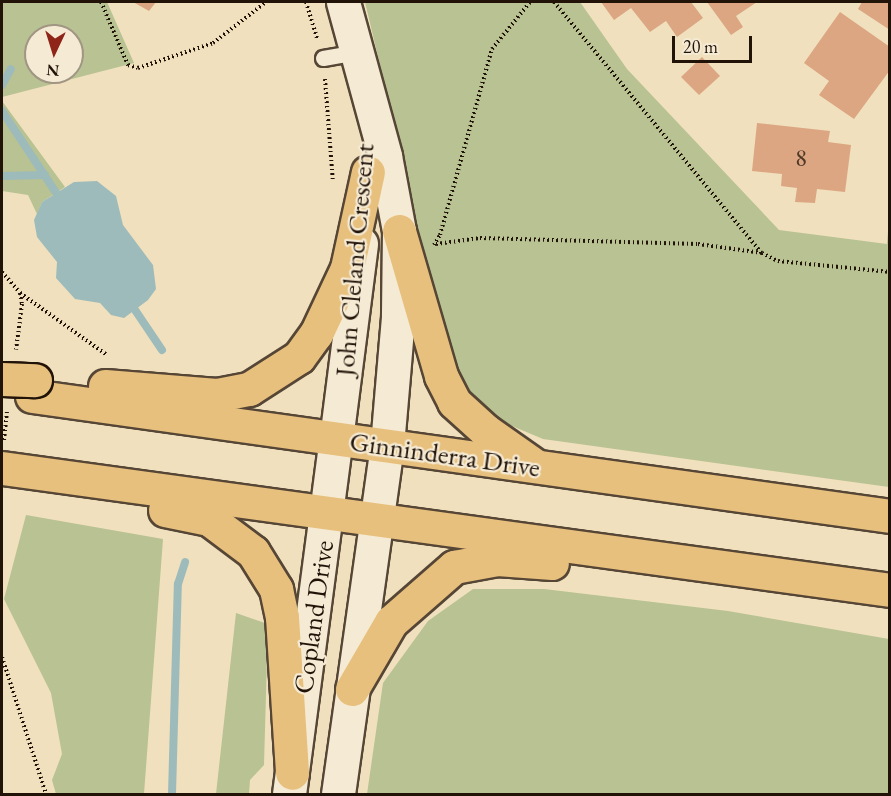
<!DOCTYPE html>
<html>
<head>
<meta charset="utf-8">
<style>
	body { margin:0 }
	#map { position:relative; width:891px; height:796px; overflow:hidden; background:#f0e0bd; font-family:"EB Garamond",serif }
	div>[style] { position:absolute }
	.green>* { inset:0; background:#b8c292 }
	.water>* { inset:0; background:#9dbbba }
	.stream>* { height:8px; margin:-4px; padding:0 4px; transform-origin:4px; border-radius:4px; background:#9dbbba }
	.building>* { inset:0; background:#dca682 }
	.path>* { height:4px; margin-top:-2px; transform-origin:0; background:repeating-linear-gradient(90deg,#221309 0 1.5px,transparent 0 4.5px) }
	.roads { filter:drop-shadow(2px 0 #564636) drop-shadow(-2px 0 #564636) drop-shadow(0 2px #564636) drop-shadow(0 -2px #564636) }
	.service>* { height:15px; margin:-7.5px; padding:0 7.5px; transform-origin:7.5px; border-radius:7.5px; background:#f5ebd4 }
	.tertiary>* { height:33px; margin:-16.5px; padding:0 16.5px; transform-origin:16.5px; border-radius:16.5px; background:#f5ebd4 }
	.secondary>* { height:33px; margin:-16.5px; padding:0 16.5px; transform-origin:16.5px; border-radius:16.5px; background:#f5ebd4 }
	.primary>* { height:33px; margin:-16.5px; padding:0 16.5px; transform-origin:16.5px; border-radius:16.5px; background:#e8c07e }
	.bridges { filter:drop-shadow(2px 0 #221309) drop-shadow(-2px 0 #221309) drop-shadow(0 2px #221309) drop-shadow(0 -2px #221309) }
	.primary-bridge>* { height:33px; margin:-16.5px; padding:0 16.5px; transform-origin:16.5px; border-radius:16.5px; background:#e8c07e }
	span { translate:-50% -50%; white-space:nowrap; text-align:center; line-height:1.15; -webkit-text-stroke:4.5px #f5ebd4; paint-order:stroke }
	.number-label { font-size:24px; color:#503827 }
	.number-label span { -webkit-text-stroke-width:0 }
	.street-label { font-size:27px; color:#221309 }
	.frame { position:absolute; inset:0; border:3px solid #221309; pointer-events:none }
	.north { position:absolute; left:24px; top:24px; width:60px; height:60px; box-sizing:border-box; background:#f5ebd4; border:2px solid #a19583; border-radius:50%; rotate:184deg; font-size:16px; font-weight:700; line-height:24px; text-align:center; color:#221309 }
	.north::after { content:''; display:block; margin:auto; width:21px; height:27px; background:#8f2418; clip-path:polygon(50% 0,100% 100%,50% 72%,0 100%) }
	.scale { position:absolute; left:672px; top:36px; width:80px; height:27px; box-sizing:border-box; border:3px solid #221309; border-top:0; padding-left:8px; font-size:18px; line-height:21px; white-space:nowrap; color:#221309; -webkit-text-stroke:4px #f5ebd4; paint-order:stroke }
</style>
</head>
<body>
<div id="map">
	<div class="green">
		<div style="clip-path:polygon(evenodd,2px 2px,107px 2px,134px 63px,2px 97px,2px 2px,36px 36px,72px 36px,72px 72px,36px 72px,36px 36px)"></div>
		<div style="clip-path:polygon(365px 2px,580px 2px,627px 69px,779px 230px,887px 244px,889px 218px,889px 487px,543px 439px,477px 411px,447px 370px,432px 314px,413px 204px)"></div>
		<div style="clip-path:polygon(2px 101px,65px 187px,42px 202px,37px 214px,28px 195px,2px 191px)"></div>
		<div style="clip-path:polygon(26px 515px,163px 539px,144px 794px,56px 794px,52px 780px,62px 754px,51px 693px,4px 599px)"></div>
		<div style="clip-path:polygon(473px 589px,544px 589px,728px 611px,889px 639px,889px 794px,367px 794px,383px 683px,428px 621px)"></div>
		<div style="clip-path:polygon(236px 613px,268px 624px,264px 765px,250px 780px,249px 794px,216px 794px)"></div>
	</div>
	<div class="water">
		<div style="clip-path:polygon(97px 181px,116px 196px,123px 225px,153px 265px,156px 289px,148px 300px,124px 318px,111px 315px,100px 303px,75px 299px,56px 278px,57px 262px,37px 237px,34px 220px,42px 202px,74px 182px)"></div>
	</div>
	<div class="stream">
		<div style="left:2px;top:85px;width:18px;rotate:-61deg"></div>
		<div style="left:2px;top:111px;width:107px;rotate:56.5deg"></div>
		<div style="left:2px;top:176px;width:43px;rotate:-1.3deg"></div>
		<div style="left:129px;top:301px;width:59px;rotate:56deg"></div>
		<div style="left:172px;top:794px;width:210px;rotate:-88.4deg"></div>
		<div style="left:178px;top:584px;width:23px;rotate:-72deg"></div>
	</div>
	<div class="building">
		<div style="clip-path:polygon(133px 2px,156px 2px,149px 11px)"></div>
		<div style="clip-path:polygon(601px 2px,691px 2px,703px 18px,677px 37px,666px 21px,650px 32px,631px 8px,614px 20px)"></div>
		<div style="clip-path:polygon(707px 2px,757px 2px,736px 16px,743px 27px,731px 35px)"></div>
		<div style="clip-path:polygon(862px 2px,890px 2px,890px 30px,858px 9px)"></div>
		<div style="clip-path:polygon(840px 12px,890px 47px,890px 70px,854px 119px,819px 95px,829px 81px,804px 63px)"></div>
		<div style="clip-path:polygon(702px 57px,720px 76px,699px 95px,681px 77px)"></div>
		<div style="clip-path:polygon(757px 123px,830px 131px,828px 142px,851px 145px,845px 192px,817px 189px,815px 203px,795px 202px,797px 188px,781px 186px,782px 174px,752px 171px)"></div>
	</div>
	<div class="path">
		<div style="left:101px;top:2px;width:69px;rotate:66.8deg"></div>
		<div style="left:128px;top:65px;width:10px;rotate:17deg"></div>
		<div style="left:138px;top:68px;width:79px;rotate:-18.4deg"></div>
		<div style="left:213px;top:43px;width:67px;rotate:-37.7deg"></div>
		<div style="left:306px;top:2px;width:39px;rotate:73deg"></div>
		<div style="left:554px;top:2px;width:326px;rotate:50.4deg"></div>
		<div style="left:762px;top:253px;width:18px;rotate:27deg"></div>
		<div style="left:778px;top:261px;width:113px;rotate:5.6deg"></div>
		<div style="left:325px;top:79px;width:103px;rotate:85.6deg"></div>
		<div style="left:436px;top:244px;width:44px;rotate:-7.8deg"></div>
		<div style="left:480px;top:238px;width:218px;rotate:1.6deg"></div>
		<div style="left:698px;top:244px;width:65px;rotate:8deg"></div>
		<div style="left:434px;top:245px;width:12px;rotate:-59deg"></div>
		<div style="left:440px;top:235px;width:193px;rotate:-74.4deg"></div>
		<div style="left:492px;top:49px;width:60px;rotate:-51deg"></div>
		<div style="left:2px;top:272px;width:28px;rotate:49deg"></div>
		<div style="left:20px;top:293px;width:11px;rotate:80deg"></div>
		<div style="left:22px;top:304px;width:46px;rotate:97.4deg"></div>
		<div style="left:20px;top:293px;width:107px;rotate:35.5deg"></div>
		<div style="left:4px;top:440px;width:29px;rotate:-84deg"></div>
		<div style="left:2px;top:657px;width:144px;rotate:72.2deg"></div>
	</div>
	<div class="roads">
		<div class="service">
			<div style="left:323px;top:58px;width:34px;rotate:-10deg"></div>
		</div>
		<div class="tertiary">
			<div style="left:343px;top:2px;width:160px;rotate:74.7deg"></div>
			<div style="left:385px;top:156px;width:76px;rotate:79.4deg"></div>
			<div style="left:399px;top:231px;width:86px;rotate:90.7deg"></div>
			<div style="left:398px;top:317px;width:129px;rotate:94.9deg"></div>
			<div style="left:336px;top:439px;width:197px;rotate:-82.7deg"></div>
		</div>
		<div class="secondary">
			<div style="left:289px;top:794px;width:358px;rotate:-82.5deg"></div>
			<div style="left:338px;top:794px;width:351px;rotate:-82deg"></div>
		</div>
		<div class="primary">
			<div style="left:399px;top:231px;width:151px;rotate:73.8deg"></div>
			<div style="left:441px;top:376px;width:29px;rotate:63deg"></div>
			<div style="left:454px;top:402px;width:43px;rotate:42.2deg"></div>
			<div style="left:486px;top:431px;width:57px;rotate:35.1deg"></div>
			<div style="left:105px;top:386px;width:112px;rotate:4.6deg"></div>
			<div style="left:217px;top:395px;width:33px;rotate:-11deg"></div>
			<div style="left:249px;top:389px;width:59px;rotate:-32.6deg"></div>
			<div style="left:299px;top:357px;width:29px;rotate:-54deg"></div>
			<div style="left:316px;top:334px;width:73px;rotate:-64.8deg"></div>
			<div style="left:347px;top:268px;width:98px;rotate:-77.7deg"></div>
			<div style="left:32px;top:396px;width:866px;rotate:7.96deg"></div>
			<div style="left:2px;top:468px;width:896px;rotate:7.82deg"></div>
			<div style="left:165px;top:510px;width:45px;rotate:11.6deg"></div>
			<div style="left:209px;top:519px;width:55px;rotate:36.9deg"></div>
			<div style="left:253px;top:552px;width:44px;rotate:58.1deg"></div>
			<div style="left:276px;top:589px;width:29px;rotate:78deg"></div>
			<div style="left:282px;top:617px;width:156px;rotate:86.3deg"></div>
			<div style="left:352px;top:689px;width:78px;rotate:-59.8deg"></div>
			<div style="left:391px;top:622px;width:84px;rotate:-41.1deg"></div>
			<div style="left:454px;top:567px;width:44px;rotate:-10.5deg"></div>
			<div style="left:497px;top:559px;width:55px;rotate:4.2deg"></div>
		</div>
	</div>
	<div class="bridges">
		<div class="primary-bridge">
			<div style="left:2px;top:379px;width:33px;rotate:2deg"></div>
		</div>
	</div>
	<div class="number-label">
		<span style="left:801px;top:158px">8</span>
	</div>
	<div class="street-label">
		<span style="left:354px;top:260px;rotate:-85deg">John Cleland Crescent</span>
		<span style="left:445px;top:454px;rotate:8deg">Ginninderra Drive</span>
		<span style="left:313px;top:617px;rotate:-82deg">Copland Drive</span>
	</div>
	<div class="frame"></div>
	<div class="north">N</div>
	<div class="scale">20 m</div>
</div>
</body>
</html>
